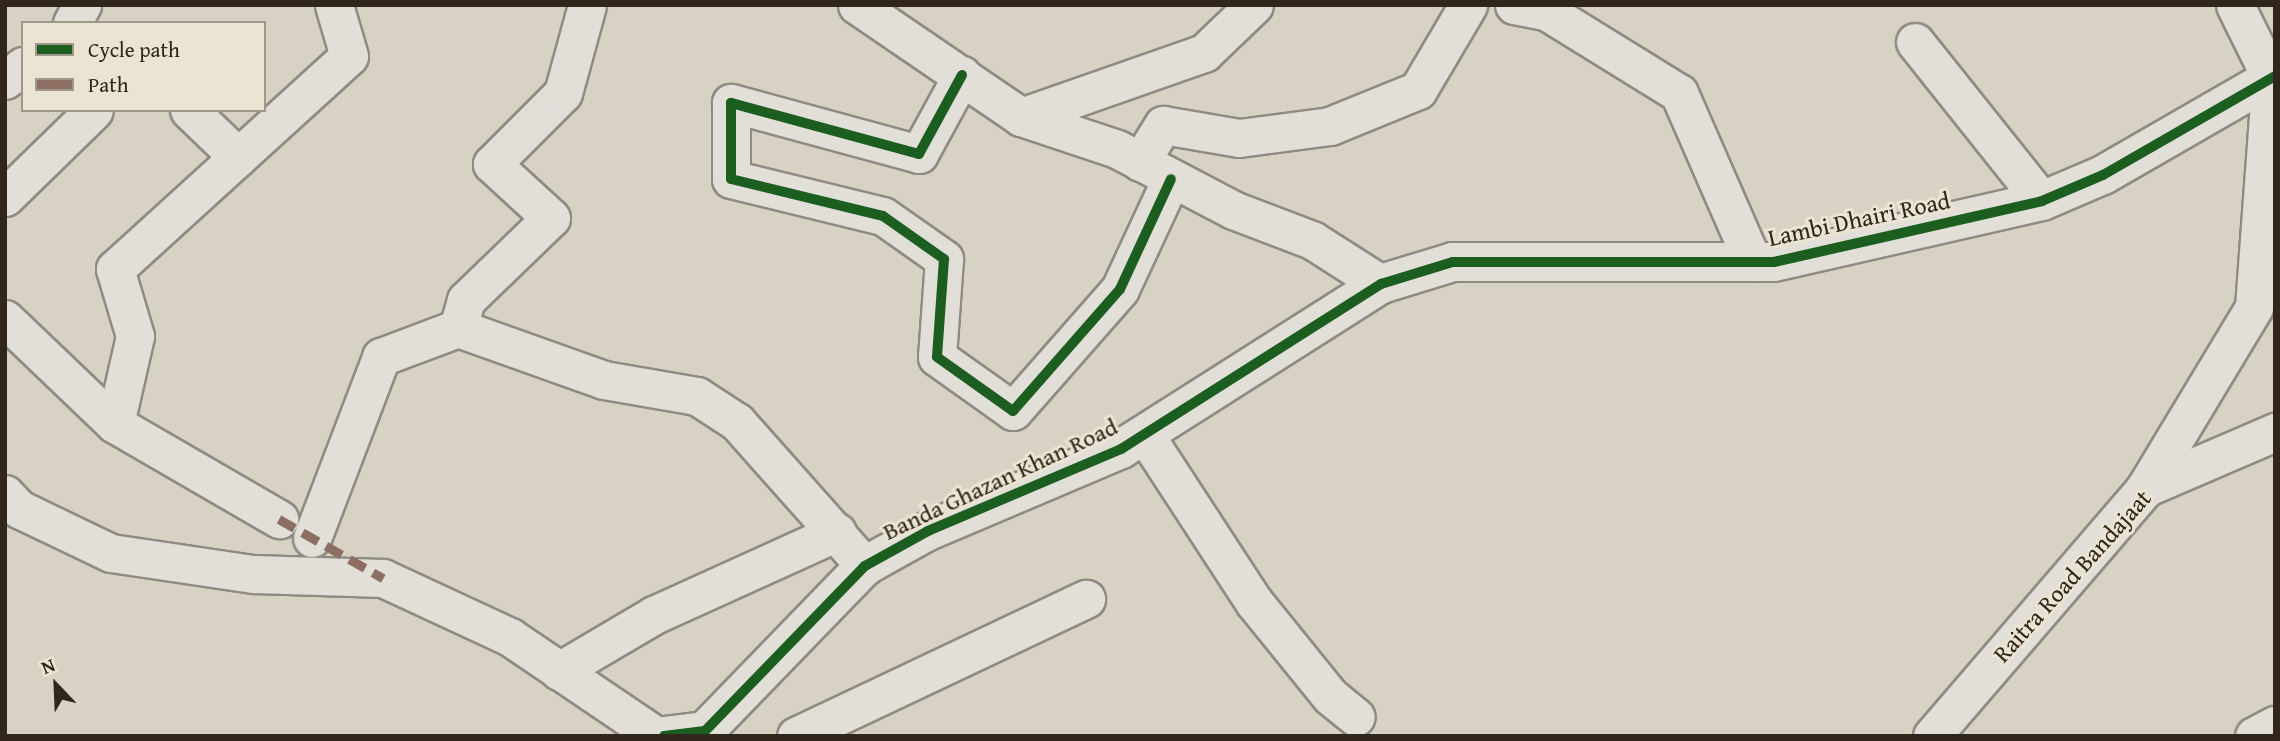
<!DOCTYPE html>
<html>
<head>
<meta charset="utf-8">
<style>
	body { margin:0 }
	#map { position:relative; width:2280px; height:741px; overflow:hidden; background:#d8d2c4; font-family:"Gentium Book Plus",serif }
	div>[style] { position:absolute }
	.roads { filter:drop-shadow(2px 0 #8f8b82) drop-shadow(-2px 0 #8f8b82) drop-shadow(0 2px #8f8b82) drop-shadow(0 -2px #8f8b82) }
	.minor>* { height:37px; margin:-18.5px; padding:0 18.5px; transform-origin:18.5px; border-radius:18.5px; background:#e1dfd8 }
	.tertiary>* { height:38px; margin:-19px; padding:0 19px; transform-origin:19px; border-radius:19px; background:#e1dfd8 }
	.quiet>* { height:9px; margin-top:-4.5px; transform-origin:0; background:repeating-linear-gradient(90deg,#8d6e63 0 18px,transparent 0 27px) }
	.cycleway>* { height:10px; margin:-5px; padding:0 5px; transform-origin:5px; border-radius:5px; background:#1b5e20 }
	span { translate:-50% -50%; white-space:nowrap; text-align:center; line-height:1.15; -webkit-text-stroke:6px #ebe4d3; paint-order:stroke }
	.street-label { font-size:24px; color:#30261c }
	.frame { position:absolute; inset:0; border:7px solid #30261c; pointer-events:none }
	.legend { position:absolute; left:21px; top:21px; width:245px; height:91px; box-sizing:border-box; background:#ebe4d3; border:2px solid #a0988a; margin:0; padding:9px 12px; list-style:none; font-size:21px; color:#30261c }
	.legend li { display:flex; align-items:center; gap:14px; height:35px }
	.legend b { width:35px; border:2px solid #a0988a }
	.north { position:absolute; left:21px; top:650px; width:70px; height:70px; -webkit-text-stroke:5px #ebe4d3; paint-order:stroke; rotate:337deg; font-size:19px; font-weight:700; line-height:28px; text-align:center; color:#30261c }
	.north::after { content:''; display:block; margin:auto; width:24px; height:32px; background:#30261c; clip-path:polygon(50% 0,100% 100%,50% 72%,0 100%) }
</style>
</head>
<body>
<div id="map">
	<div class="roads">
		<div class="minor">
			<div style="left:857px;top:5px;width:199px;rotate:34.3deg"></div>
			<div style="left:1021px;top:117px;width:101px;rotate:18.4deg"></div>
			<div style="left:1117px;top:149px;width:131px;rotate:27.7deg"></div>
			<div style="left:1233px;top:210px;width:85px;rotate:20.8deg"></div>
			<div style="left:1312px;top:240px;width:82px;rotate:32.5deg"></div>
			<div style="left:1514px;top:5px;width:33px;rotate:11deg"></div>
			<div style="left:1546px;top:11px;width:156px;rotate:31.7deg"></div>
			<div style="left:1679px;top:93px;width:184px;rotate:66.4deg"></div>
			<div style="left:72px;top:23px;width:21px;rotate:-61deg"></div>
			<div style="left:1915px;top:42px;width:203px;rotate:51.4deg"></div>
			<div style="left:962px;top:75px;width:90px;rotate:118.6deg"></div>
			<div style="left:919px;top:154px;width:195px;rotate:-164.8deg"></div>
			<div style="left:731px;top:103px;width:76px;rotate:90deg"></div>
			<div style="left:731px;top:179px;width:156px;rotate:13.7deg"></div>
			<div style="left:883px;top:216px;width:75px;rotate:35.2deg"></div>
			<div style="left:944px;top:259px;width:98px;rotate:94.1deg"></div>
			<div style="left:937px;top:357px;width:93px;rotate:35.4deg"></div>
			<div style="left:1013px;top:411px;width:162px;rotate:-48.7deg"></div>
			<div style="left:1120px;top:289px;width:121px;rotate:-65.1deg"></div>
			<div style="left:5px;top:80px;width:23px;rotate:-38deg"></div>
			<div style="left:189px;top:110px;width:68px;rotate:43.8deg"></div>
			<div style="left:1021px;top:117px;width:194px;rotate:-19.3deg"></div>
			<div style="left:1204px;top:53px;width:69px;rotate:-43.8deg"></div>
			<div style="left:1140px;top:162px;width:44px;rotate:-58.1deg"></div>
			<div style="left:1163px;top:125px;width:77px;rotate:9.7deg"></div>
			<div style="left:1239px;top:138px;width:92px;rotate:-7.5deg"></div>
			<div style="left:1330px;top:126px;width:95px;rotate:-22.2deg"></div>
			<div style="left:1418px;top:90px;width:99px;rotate:-59.5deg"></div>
			<div style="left:5px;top:197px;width:124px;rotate:-44.3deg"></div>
			<div style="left:5px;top:319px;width:152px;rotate:43.7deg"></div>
			<div style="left:115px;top:424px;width:190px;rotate:30.1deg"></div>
			<div style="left:458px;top:328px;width:29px;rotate:-74deg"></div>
			<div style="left:466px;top:300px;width:118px;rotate:-44deg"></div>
			<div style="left:551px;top:218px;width:80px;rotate:-137.5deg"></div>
			<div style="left:492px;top:164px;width:100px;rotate:-45deg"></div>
			<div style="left:563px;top:93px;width:91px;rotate:-74.7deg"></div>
			<div style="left:115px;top:424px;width:90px;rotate:-77.2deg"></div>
			<div style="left:135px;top:336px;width:70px;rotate:-106.6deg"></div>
			<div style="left:115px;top:269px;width:316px;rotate:-42.3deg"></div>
			<div style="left:349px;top:56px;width:53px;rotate:-106.4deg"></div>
			<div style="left:1145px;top:435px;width:199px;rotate:56.9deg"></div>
			<div style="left:1254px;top:602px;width:121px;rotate:51deg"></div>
			<div style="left:1330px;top:696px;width:33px;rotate:39deg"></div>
			<div style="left:2145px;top:488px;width:211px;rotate:-58.9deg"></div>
			<div style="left:2254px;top:307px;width:230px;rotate:-85.8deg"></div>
			<div style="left:2271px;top:78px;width:81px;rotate:-116.3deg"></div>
			<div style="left:5px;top:494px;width:21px;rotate:47deg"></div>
			<div style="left:19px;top:509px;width:102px;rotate:25.6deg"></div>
			<div style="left:111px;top:553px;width:145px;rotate:8.4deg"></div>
			<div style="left:254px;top:574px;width:129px;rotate:1.8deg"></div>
			<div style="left:383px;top:578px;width:140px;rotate:24.9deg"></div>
			<div style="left:510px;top:637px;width:176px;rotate:34.1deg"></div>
			<div style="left:312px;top:538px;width:194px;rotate:-69.1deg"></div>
			<div style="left:381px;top:357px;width:82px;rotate:-20.6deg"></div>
			<div style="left:458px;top:328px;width:155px;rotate:19.6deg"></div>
			<div style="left:604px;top:380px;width:94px;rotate:9.8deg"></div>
			<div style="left:697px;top:396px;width:48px;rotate:33deg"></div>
			<div style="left:737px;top:422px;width:193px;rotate:48.4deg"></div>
			<div style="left:559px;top:671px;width:110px;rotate:-30.5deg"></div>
			<div style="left:654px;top:615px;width:201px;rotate:-24.4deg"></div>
			<div style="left:796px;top:736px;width:321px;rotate:-25.3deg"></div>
			<div style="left:1932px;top:736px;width:327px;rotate:-49.3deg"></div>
			<div style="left:2145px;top:488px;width:142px;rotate:-23.3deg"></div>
			<div style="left:2254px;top:736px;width:24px;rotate:-28deg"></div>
		</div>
		<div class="tertiary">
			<div style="left:664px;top:736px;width:41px;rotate:-7deg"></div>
			<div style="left:705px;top:731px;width:230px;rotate:-45.9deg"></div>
			<div style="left:865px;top:566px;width:72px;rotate:-29.1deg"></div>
			<div style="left:928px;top:531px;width:210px;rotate:-23deg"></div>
			<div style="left:1121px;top:449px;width:308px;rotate:-32.4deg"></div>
			<div style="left:1381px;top:284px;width:75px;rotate:-17deg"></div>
			<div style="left:1453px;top:262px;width:321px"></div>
			<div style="left:1774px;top:262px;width:275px;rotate:-12.8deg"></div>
			<div style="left:2042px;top:201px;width:66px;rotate:-23.1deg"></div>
			<div style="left:2103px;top:175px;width:198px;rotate:-29.9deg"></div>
		</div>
	</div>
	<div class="quiet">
		<div style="left:279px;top:519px;width:120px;rotate:29.6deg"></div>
	</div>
	<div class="cycleway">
		<div style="left:962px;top:75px;width:90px;rotate:118.6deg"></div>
		<div style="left:919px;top:154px;width:195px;rotate:-164.8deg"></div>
		<div style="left:731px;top:103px;width:76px;rotate:90deg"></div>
		<div style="left:731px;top:179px;width:156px;rotate:13.7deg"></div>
		<div style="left:883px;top:216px;width:75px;rotate:35.2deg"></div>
		<div style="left:944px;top:259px;width:98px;rotate:94.1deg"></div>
		<div style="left:937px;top:357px;width:93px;rotate:35.4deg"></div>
		<div style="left:1013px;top:411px;width:162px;rotate:-48.7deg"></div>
		<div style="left:1120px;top:289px;width:121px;rotate:-65.1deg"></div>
		<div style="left:664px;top:736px;width:41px;rotate:-7deg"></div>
		<div style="left:705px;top:731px;width:230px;rotate:-45.9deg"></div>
		<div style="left:865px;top:566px;width:72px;rotate:-29.1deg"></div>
		<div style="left:928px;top:531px;width:210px;rotate:-23deg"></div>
		<div style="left:1121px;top:449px;width:308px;rotate:-32.4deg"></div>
		<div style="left:1381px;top:284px;width:75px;rotate:-17deg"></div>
		<div style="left:1453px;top:262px;width:321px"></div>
		<div style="left:1774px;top:262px;width:275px;rotate:-12.8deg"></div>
		<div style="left:2042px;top:201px;width:66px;rotate:-23.1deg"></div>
		<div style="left:2103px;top:175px;width:198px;rotate:-29.9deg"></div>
	</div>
	<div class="street-label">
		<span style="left:1859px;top:219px;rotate:-12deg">Lambi Dhairi Road</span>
		<span style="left:1000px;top:479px;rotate:-25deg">Banda Ghazan Khan Road</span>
		<span style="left:2072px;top:576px;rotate:-48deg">Raitra Road Bandajaat</span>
	</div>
	<div class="frame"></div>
	<ul class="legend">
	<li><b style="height:9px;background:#1b5e20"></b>Cycle path</li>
	<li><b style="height:9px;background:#8d6e63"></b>Path</li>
	</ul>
	<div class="north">N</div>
</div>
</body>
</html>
